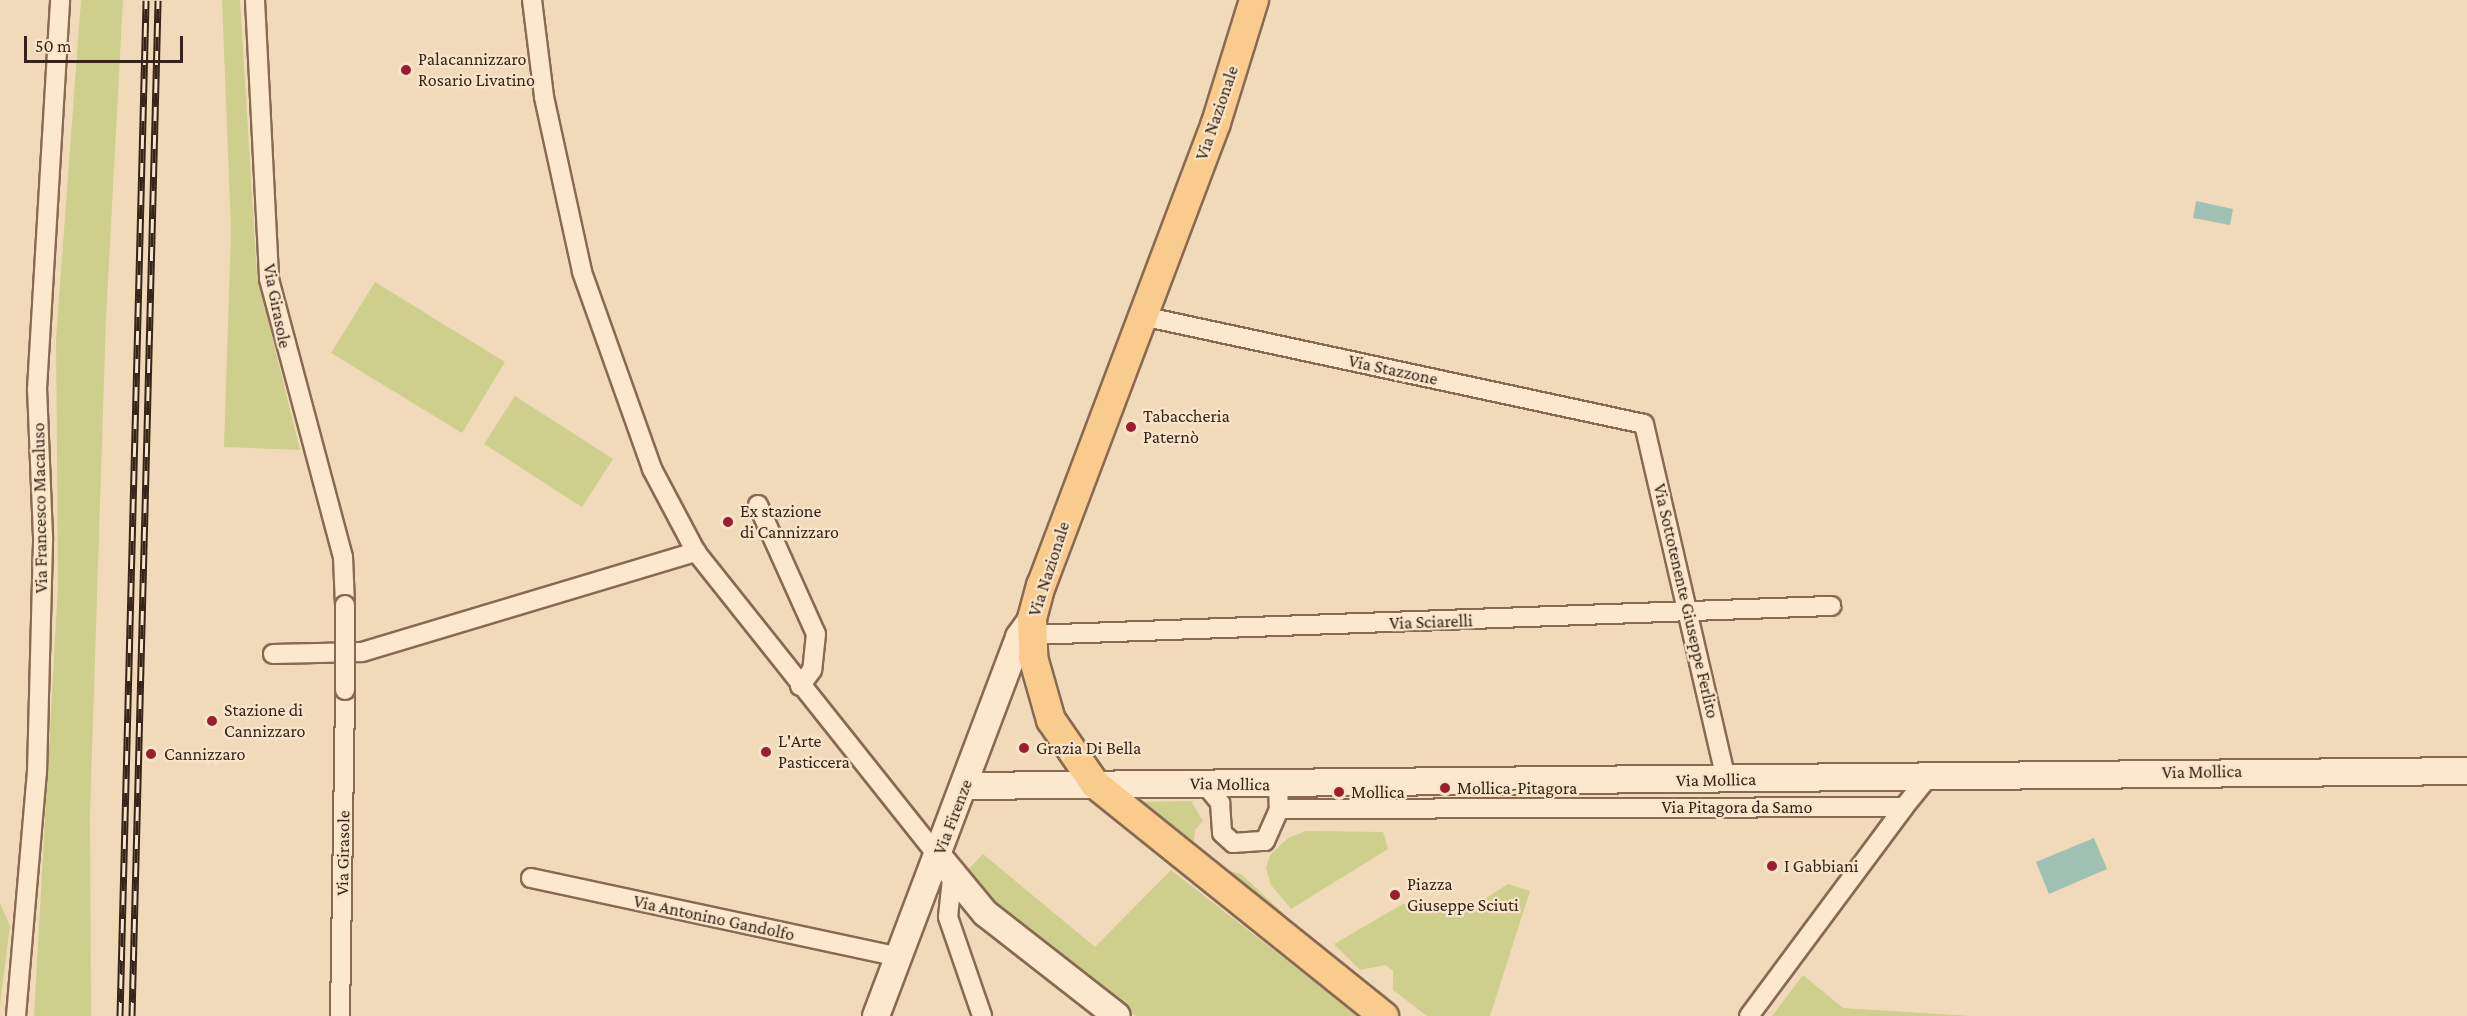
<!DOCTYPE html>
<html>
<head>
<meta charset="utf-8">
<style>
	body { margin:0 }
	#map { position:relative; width:2467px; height:1016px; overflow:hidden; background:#f1dab9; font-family:"Crimson Pro",serif }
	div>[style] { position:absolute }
	.green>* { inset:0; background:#cecf8d }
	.water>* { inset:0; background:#9ec1b3 }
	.roads { filter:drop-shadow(2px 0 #886a53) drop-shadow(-2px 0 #886a53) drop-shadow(0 2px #886a53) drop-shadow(0 -2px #886a53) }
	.street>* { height:18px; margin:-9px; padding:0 9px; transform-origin:9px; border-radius:9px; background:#fce8cc }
	.secondary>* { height:26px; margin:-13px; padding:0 13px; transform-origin:13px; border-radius:13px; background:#fce8cc }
	.primary>* { height:28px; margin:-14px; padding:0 14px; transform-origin:14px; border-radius:14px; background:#f9cb8c }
	.rail>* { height:7px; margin-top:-3.5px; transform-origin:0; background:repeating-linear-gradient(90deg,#f8e5c9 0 14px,#362419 0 28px); box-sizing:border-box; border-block:2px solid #362419 }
	.bridges { filter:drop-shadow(2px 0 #886a53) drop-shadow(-2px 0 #886a53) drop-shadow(0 2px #886a53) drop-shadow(0 -2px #886a53) }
	.street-bridge>* { height:18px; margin:-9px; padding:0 9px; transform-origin:9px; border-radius:9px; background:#fce8cc }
	.dots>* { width:16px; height:16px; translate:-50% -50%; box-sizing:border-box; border:3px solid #f8e5c9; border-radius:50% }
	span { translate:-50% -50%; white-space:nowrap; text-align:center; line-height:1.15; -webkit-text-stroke:4.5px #f8e5c9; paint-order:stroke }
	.poi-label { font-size:18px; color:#362419 }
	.left { translate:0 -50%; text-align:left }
	.street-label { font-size:18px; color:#362419 }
	.scale { position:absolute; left:24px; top:36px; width:159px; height:27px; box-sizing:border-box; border:3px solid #362419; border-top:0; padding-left:8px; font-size:18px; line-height:21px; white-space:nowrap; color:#362419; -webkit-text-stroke:4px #f8e5c9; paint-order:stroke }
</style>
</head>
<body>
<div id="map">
	<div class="green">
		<div style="clip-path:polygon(81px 0,123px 0,106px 318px,90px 814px,91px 1016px,34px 1016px,58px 585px,56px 338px)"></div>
		<div style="clip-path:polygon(222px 0,240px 0,257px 275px,300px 450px,224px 447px,231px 231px)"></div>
		<div style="clip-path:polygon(375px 282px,505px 362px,462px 433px,331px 353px)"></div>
		<div style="clip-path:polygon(515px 396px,613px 459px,582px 507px,484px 444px)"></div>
		<div style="clip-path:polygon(1191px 801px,1203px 821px,1195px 830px,1193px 851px,1135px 802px)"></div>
		<div style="clip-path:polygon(1306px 831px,1383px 832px,1388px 849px,1291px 909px,1271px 885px,1266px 868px,1270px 855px,1288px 838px)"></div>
		<div style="clip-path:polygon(983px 854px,1095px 947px,1171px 870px,1358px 1016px,1136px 1016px,1038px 945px,965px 873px)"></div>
		<div style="clip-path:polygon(1212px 866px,1241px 874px,1282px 912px,1283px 923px)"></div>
		<div style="clip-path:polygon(1508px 884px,1530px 891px,1490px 1016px,1427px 1016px,1393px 990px,1393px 971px,1386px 965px,1360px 970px,1334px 944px,1403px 904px,1466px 911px)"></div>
		<div style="clip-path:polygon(0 903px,10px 926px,0 1005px)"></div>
		<div style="clip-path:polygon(1803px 975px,1843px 1008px,1971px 1016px,1772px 1016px)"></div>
	</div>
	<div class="water">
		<div style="clip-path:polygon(2196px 201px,2233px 209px,2230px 225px,2193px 218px)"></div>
		<div style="clip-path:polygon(2094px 838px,2107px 869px,2049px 894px,2036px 862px)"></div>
	</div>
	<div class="roads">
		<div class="street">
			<div style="left:255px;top:0;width:279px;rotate:87.1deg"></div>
			<div style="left:269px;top:279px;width:288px;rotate:75.1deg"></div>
			<div style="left:343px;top:557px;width:48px;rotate:87.6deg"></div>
			<div style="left:532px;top:0;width:98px;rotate:82.9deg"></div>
			<div style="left:544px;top:97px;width:179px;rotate:77.7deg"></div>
			<div style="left:582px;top:272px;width:209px;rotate:70.4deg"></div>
			<div style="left:652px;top:469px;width:94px;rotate:62.1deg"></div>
			<div style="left:696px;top:552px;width:389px;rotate:51.5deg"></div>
			<div style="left:1142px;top:316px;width:513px;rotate:12.14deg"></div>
			<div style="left:1644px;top:424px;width:364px;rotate:77deg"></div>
			<div style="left:758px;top:505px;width:141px;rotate:65.8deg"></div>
			<div style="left:816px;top:634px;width:36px;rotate:96deg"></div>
			<div style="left:812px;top:670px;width:20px;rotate:127deg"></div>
			<div style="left:1031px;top:635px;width:801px;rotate:-2.08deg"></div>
			<div style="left:273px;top:654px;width:89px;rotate:-1.3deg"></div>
			<div style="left:362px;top:652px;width:349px;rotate:-16.7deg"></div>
			<div style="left:1204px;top:783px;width:26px;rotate:51deg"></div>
			<div style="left:1220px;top:803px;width:30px;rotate:86deg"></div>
			<div style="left:1222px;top:833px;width:15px;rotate:42deg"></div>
			<div style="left:1233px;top:843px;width:32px;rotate:-4deg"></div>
			<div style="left:1265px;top:841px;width:35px;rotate:-66deg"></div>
			<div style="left:1278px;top:784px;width:25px;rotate:88deg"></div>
			<div style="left:1279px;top:809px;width:625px;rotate:-0.18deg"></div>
			<div style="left:1904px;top:807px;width:38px;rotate:-51deg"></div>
			<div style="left:531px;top:878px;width:375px;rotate:12.1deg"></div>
			<div style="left:952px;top:879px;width:38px;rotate:96deg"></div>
			<div style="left:948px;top:917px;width:105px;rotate:71deg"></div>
			<div style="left:16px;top:1016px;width:245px;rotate:-85.1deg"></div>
			<div style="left:37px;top:772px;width:235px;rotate:-88.5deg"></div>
			<div style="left:43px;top:537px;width:148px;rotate:-92.3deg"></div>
			<div style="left:37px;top:389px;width:390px;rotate:-86.6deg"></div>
			<div style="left:340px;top:1016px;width:326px;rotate:-89.1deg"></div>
			<div style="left:1749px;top:1016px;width:260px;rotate:-53.4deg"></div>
		</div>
		<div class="secondary">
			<div style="left:965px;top:786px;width:1502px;rotate:-0.57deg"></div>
			<div style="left:938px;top:856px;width:74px;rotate:50.5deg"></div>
			<div style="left:985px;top:913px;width:167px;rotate:38deg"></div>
			<div style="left:876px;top:1016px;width:405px;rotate:-69.3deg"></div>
			<div style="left:1019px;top:637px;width:22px;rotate:-54deg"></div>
		</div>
		<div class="primary">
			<div style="left:1254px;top:0;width:129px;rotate:107.2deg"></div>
			<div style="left:1216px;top:123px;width:494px;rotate:110.7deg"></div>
			<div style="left:1041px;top:585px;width:35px;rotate:105deg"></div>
			<div style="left:1032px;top:619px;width:38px;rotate:88deg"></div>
			<div style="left:1033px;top:657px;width:66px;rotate:74.1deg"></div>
			<div style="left:1051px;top:720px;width:78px;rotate:55.5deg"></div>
			<div style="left:1095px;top:784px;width:371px;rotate:38.8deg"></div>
		</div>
	</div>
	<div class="rail">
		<div style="left:120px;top:1016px;width:1016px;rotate:-88.53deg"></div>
		<div style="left:132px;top:1016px;width:1016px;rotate:-88.53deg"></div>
	</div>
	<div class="bridges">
		<div class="street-bridge">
			<div style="left:345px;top:605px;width:85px;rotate:90deg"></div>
		</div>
	</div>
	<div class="dots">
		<div style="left:406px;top:70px;background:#9c1e2c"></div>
		<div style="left:1131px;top:427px;background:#9c1e2c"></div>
		<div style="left:728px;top:522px;background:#9c1e2c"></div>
		<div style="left:212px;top:721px;background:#9c1e2c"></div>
		<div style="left:1024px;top:748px;background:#9c1e2c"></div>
		<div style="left:766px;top:752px;background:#9c1e2c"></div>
		<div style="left:151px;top:754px;background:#9c1e2c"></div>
		<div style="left:1445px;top:788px;background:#9c1e2c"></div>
		<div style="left:1339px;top:792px;background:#9c1e2c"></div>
		<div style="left:1772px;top:866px;background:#9c1e2c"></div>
		<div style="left:1395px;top:895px;background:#9c1e2c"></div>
	</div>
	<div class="poi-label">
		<span class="left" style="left:418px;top:70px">Palacannizzaro<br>Rosario Livatino</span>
		<span class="left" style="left:1143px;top:427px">Tabaccheria<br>Paternò</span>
		<span class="left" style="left:740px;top:522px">Ex stazione<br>di Cannizzaro</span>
		<span class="left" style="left:224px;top:721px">Stazione di<br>Cannizzaro</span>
		<span class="left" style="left:778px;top:752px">L'Arte<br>Pasticcera</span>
		<span class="left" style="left:1036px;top:748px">Grazia Di Bella</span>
		<span class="left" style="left:164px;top:754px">Cannizzaro</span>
		<span class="left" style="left:1457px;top:788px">Mollica-Pitagora</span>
		<span class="left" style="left:1351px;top:792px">Mollica</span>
		<span class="left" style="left:1784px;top:866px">I Gabbiani</span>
		<span class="left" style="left:1407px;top:895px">Piazza<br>Giuseppe Sciuti</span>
	</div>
	<div class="street-label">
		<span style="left:1217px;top:113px;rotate:-71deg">Via Nazionale</span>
		<span style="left:277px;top:306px;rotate:79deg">Via Girasole</span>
		<span style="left:1393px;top:370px;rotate:12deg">Via Stazzone</span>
		<span style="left:40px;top:508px;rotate:-91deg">Via Francesco Macaluso</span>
		<span style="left:1049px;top:569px;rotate:-72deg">Via Nazionale</span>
		<span style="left:1686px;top:601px;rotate:77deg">Via Sottotenente Giuseppe Ferlito</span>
		<span style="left:1431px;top:622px;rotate:-2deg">Via Sciarelli</span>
		<span style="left:2202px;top:772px;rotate:-1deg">Via Mollica</span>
		<span style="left:1716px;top:780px;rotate:-1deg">Via Mollica</span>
		<span style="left:1230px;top:784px;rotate:1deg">Via Mollica</span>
		<span style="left:1737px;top:807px">Via Pitagora da Samo</span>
		<span style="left:953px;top:817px;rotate:-69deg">Via Firenze</span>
		<span style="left:343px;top:853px;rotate:-89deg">Via Girasole</span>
		<span style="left:714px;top:918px;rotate:12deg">Via Antonino Gandolfo</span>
	</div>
	<div class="scale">50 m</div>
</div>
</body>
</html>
